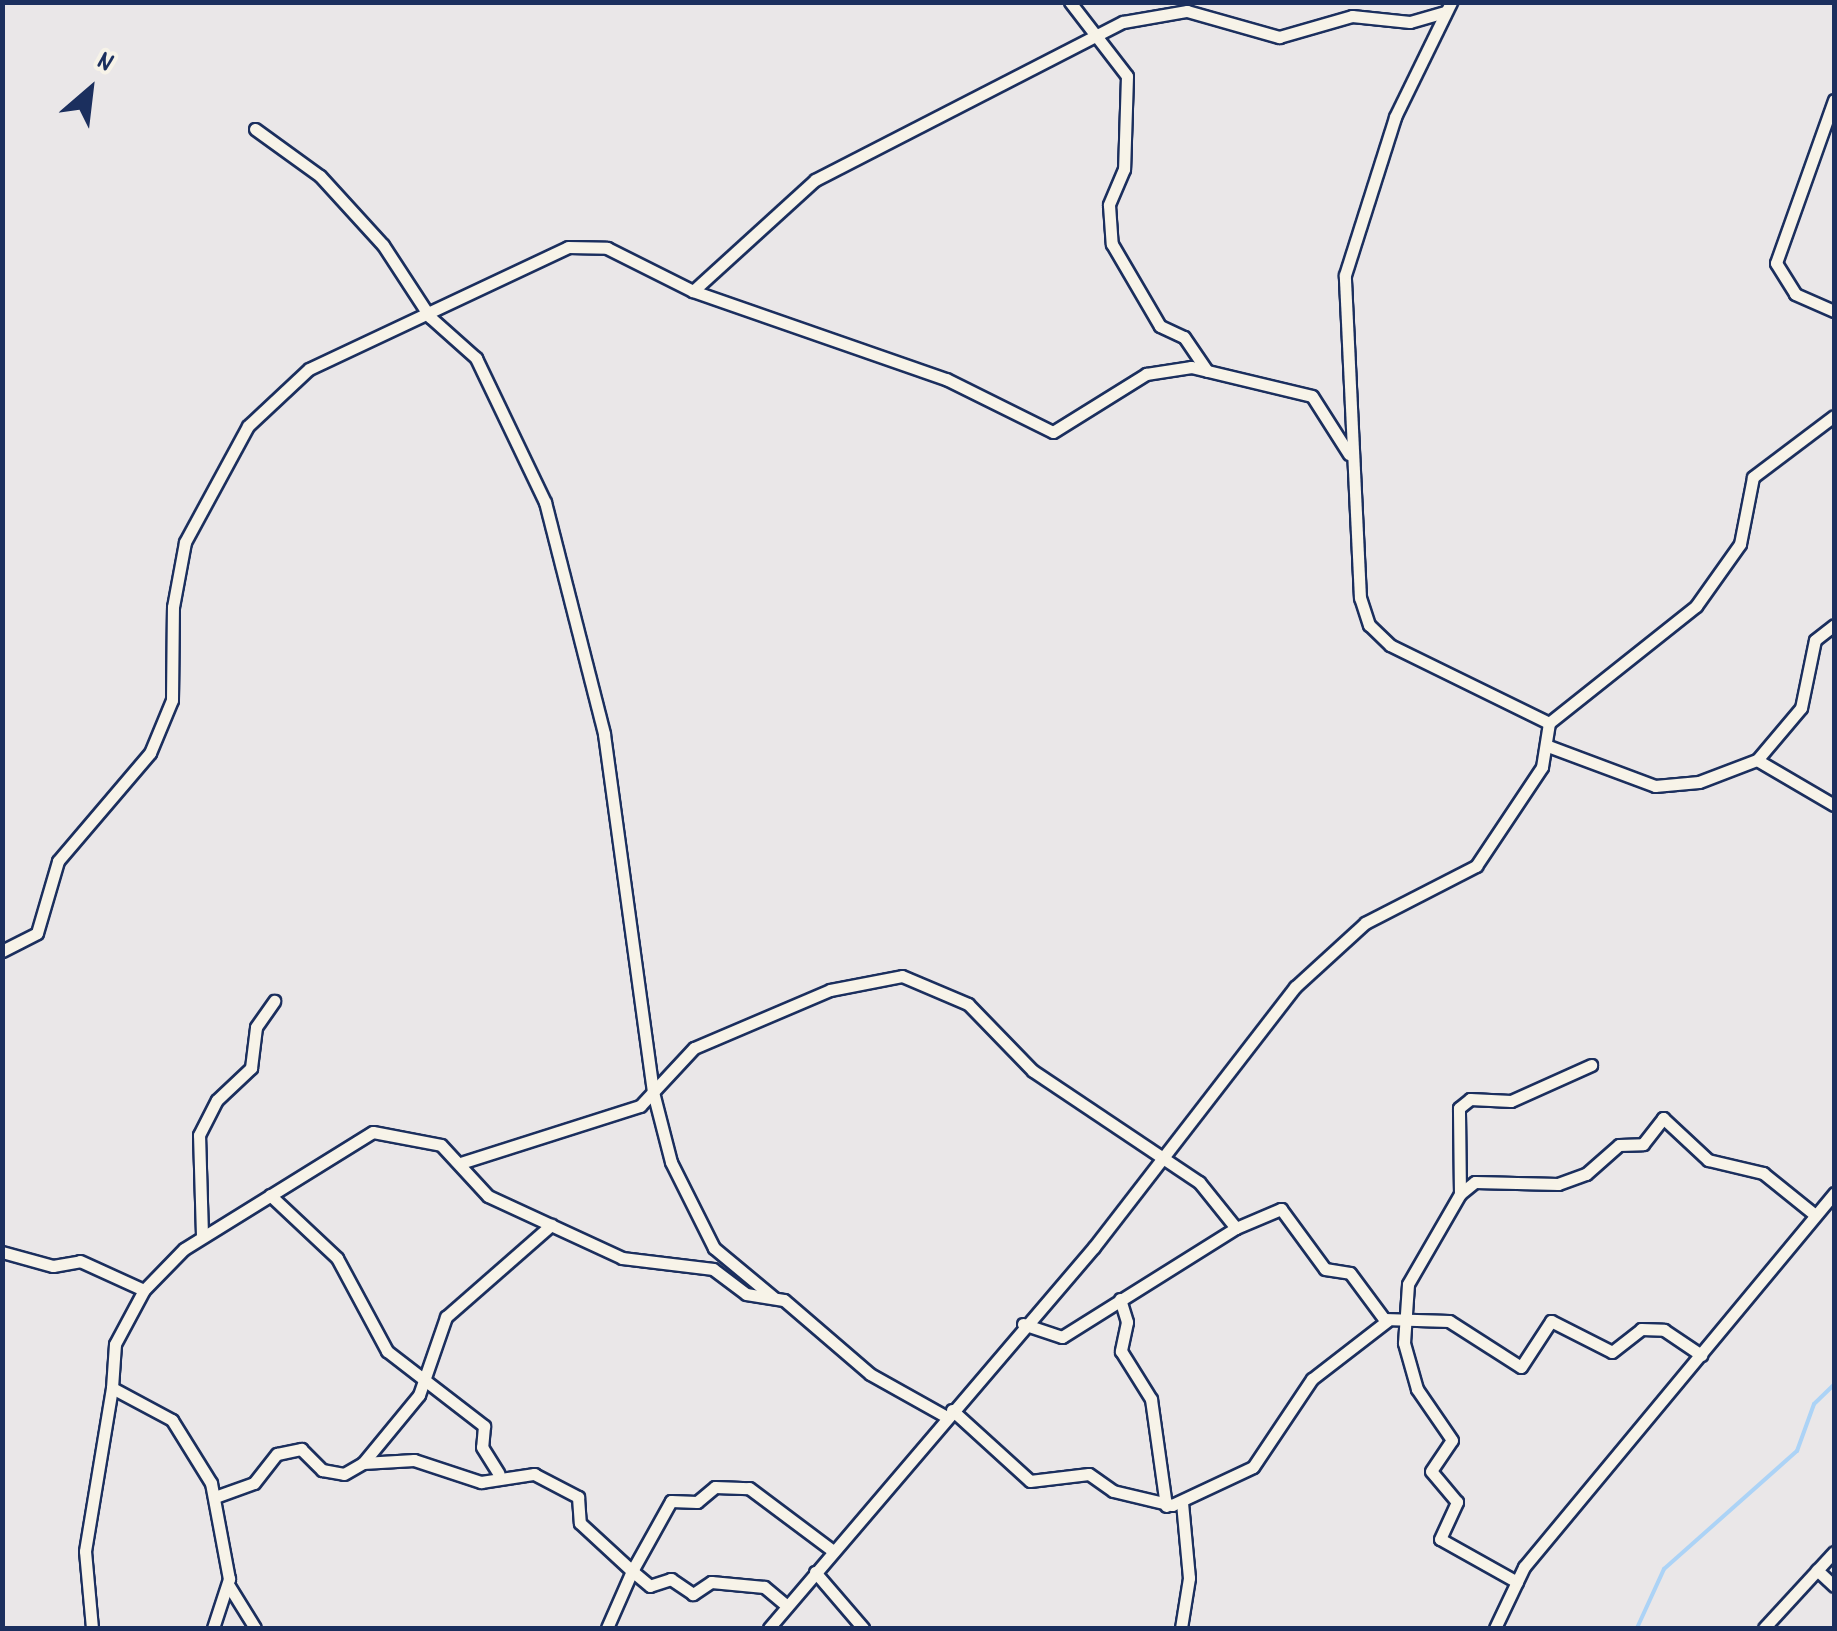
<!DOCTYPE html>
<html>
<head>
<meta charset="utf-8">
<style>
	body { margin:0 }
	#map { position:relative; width:1837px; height:1631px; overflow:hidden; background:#eae7e8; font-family:Dekko,sans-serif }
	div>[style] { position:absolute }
	.stream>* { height:4px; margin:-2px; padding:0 2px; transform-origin:2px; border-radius:2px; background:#acd3f6 }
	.roads { filter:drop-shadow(2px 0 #1b2f5e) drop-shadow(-2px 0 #1b2f5e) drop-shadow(0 2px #1b2f5e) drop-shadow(0 -2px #1b2f5e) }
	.minor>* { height:11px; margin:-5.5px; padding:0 5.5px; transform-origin:5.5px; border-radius:5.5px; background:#f7f3e8 }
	span { translate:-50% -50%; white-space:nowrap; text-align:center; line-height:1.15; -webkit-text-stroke:8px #f7f3e8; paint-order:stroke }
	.frame { position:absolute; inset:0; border:5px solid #1b2f5e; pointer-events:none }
	.north { position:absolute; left:40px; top:40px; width:100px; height:100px; -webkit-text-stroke:8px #f7f3e8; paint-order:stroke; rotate:28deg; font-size:28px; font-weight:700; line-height:40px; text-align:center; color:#1b2f5e }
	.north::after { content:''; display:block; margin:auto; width:35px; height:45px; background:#1b2f5e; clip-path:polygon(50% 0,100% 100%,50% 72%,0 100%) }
</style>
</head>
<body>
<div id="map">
	<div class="stream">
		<div style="left:1637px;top:1628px;width:65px;rotate:-65.4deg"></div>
		<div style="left:1664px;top:1569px;width:178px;rotate:-41.6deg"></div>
		<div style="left:1797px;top:1451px;width:50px;rotate:-70.1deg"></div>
		<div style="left:1814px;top:1404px;width:28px;rotate:-44deg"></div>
	</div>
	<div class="roads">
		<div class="minor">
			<div style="left:1070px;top:2px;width:93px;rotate:52.4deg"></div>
			<div style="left:1127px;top:76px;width:93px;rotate:91.8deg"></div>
			<div style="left:1124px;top:169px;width:39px;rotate:113deg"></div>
			<div style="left:1109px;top:205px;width:39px;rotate:86deg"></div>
			<div style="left:1112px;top:244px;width:95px;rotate:59.7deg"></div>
			<div style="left:1160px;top:326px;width:26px;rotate:25deg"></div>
			<div style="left:1184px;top:337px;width:41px;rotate:55.9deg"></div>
			<div style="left:1834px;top:100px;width:173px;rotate:109.6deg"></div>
			<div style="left:1776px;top:263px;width:36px;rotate:58deg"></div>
			<div style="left:1795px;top:294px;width:43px;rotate:23.6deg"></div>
			<div style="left:255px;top:129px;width:80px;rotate:35.9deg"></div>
			<div style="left:320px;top:176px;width:93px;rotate:47.6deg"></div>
			<div style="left:383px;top:245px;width:86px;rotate:56.9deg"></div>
			<div style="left:430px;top:317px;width:62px;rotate:41.7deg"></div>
			<div style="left:476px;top:358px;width:160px;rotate:64.4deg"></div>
			<div style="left:545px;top:502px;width:239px;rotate:75.7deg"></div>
			<div style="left:604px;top:734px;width:361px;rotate:82.2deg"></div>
			<div style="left:653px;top:1092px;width:19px;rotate:133deg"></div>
			<div style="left:640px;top:1106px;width:186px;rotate:162.4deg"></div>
			<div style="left:693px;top:291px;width:165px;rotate:-42.3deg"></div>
			<div style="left:815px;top:180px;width:346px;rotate:-27.2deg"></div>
			<div style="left:1123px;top:22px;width:65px;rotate:-9.8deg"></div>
			<div style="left:1187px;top:11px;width:96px;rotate:15.8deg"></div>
			<div style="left:1279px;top:37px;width:76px;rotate:-16deg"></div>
			<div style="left:1352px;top:16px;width:58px;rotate:5.9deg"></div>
			<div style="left:1410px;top:22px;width:37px;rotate:-16deg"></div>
			<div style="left:1549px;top:723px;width:188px;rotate:-38.5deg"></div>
			<div style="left:1696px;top:606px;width:76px;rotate:-54.6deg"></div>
			<div style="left:1740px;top:544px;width:68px;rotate:-79deg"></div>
			<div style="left:1753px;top:477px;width:101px;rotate:-37deg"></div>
			<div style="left:1548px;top:746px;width:114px;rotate:20.5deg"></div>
			<div style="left:1655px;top:786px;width:44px;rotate:-5.2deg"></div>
			<div style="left:1699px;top:782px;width:62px;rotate:-20.8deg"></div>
			<div style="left:1757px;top:760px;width:89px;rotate:30.3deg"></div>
			<div style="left:1757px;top:760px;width:68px;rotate:-49.8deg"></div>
			<div style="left:1801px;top:708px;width:69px;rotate:-78.4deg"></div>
			<div style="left:1815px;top:640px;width:24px;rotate:-38deg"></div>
			<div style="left:2px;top:951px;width:39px;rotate:-27deg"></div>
			<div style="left:37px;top:933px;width:75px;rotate:-73.7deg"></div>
			<div style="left:58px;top:861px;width:142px;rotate:-49.6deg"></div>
			<div style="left:150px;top:753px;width:57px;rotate:-67.5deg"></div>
			<div style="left:172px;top:700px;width:93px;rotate:-89.4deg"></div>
			<div style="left:173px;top:607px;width:66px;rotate:-79.5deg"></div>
			<div style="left:185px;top:542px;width:132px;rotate:-61.5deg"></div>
			<div style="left:248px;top:426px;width:83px;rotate:-43.1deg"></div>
			<div style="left:309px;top:369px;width:286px;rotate:-25.2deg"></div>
			<div style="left:568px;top:247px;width:39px;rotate:1deg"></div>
			<div style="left:607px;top:248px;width:96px;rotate:26.6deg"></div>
			<div style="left:693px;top:291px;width:268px;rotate:19.2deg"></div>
			<div style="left:946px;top:379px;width:119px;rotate:26.4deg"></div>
			<div style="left:1053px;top:432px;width:110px;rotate:-31.9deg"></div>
			<div style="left:1146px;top:374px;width:46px;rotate:-8.8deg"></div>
			<div style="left:1191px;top:367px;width:124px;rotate:13.5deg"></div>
			<div style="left:1312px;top:396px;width:69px;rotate:57.5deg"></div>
			<div style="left:1460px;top:1194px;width:86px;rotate:-90.7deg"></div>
			<div style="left:1459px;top:1108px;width:14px;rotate:-39deg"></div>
			<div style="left:1470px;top:1099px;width:41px;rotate:2.8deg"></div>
			<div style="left:1511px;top:1101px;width:88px;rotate:-24.2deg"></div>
			<div style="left:270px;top:1195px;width:92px;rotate:43.2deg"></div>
			<div style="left:337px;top:1258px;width:106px;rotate:61.7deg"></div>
			<div style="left:387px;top:1351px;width:123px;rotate:37.7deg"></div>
			<div style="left:484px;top:1426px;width:21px;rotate:95deg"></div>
			<div style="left:482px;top:1447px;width:31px;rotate:58deg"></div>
			<div style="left:202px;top:1235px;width:100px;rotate:-91.7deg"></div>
			<div style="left:199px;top:1135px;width:39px;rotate:-63deg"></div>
			<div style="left:217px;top:1100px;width:47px;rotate:-43.3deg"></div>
			<div style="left:251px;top:1068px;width:41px;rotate:-83deg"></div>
			<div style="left:256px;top:1027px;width:32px;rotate:-55deg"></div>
			<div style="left:2px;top:1252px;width:53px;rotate:15.4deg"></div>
			<div style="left:53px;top:1266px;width:27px;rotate:-10deg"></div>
			<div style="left:80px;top:1261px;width:70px;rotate:24.4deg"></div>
			<div style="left:773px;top:1297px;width:77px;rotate:-140.3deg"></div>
			<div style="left:714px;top:1248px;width:96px;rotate:-116.6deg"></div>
			<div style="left:671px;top:1162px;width:72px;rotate:-104.4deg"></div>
			<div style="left:653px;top:1092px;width:60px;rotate:-47deg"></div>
			<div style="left:694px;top:1048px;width:148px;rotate:-23.1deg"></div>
			<div style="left:830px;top:990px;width:73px;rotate:-11deg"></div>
			<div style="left:902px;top:976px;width:72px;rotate:23deg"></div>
			<div style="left:968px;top:1004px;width:93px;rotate:45.9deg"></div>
			<div style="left:1033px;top:1071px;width:200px;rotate:33.8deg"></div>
			<div style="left:1199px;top:1182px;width:59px;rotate:51.2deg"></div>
			<div style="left:1236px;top:1228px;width:49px;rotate:-22.9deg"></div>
			<div style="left:1281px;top:1209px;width:74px;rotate:53.7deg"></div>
			<div style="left:1325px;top:1269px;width:25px;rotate:9deg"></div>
			<div style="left:1350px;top:1273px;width:57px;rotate:53.5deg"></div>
			<div style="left:1384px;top:1319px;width:65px;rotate:1.8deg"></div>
			<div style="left:1449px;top:1321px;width:85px;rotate:32.6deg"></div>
			<div style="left:1521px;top:1367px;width:55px;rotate:-56.9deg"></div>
			<div style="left:1551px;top:1321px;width:68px;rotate:26.9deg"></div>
			<div style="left:1612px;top:1352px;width:37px;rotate:-38deg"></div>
			<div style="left:1641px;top:1329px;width:23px;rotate:2deg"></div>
			<div style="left:1664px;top:1330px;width:45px;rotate:34deg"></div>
			<div style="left:1120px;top:1299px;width:24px;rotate:73deg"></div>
			<div style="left:1127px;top:1322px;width:30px;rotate:102deg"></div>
			<div style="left:1121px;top:1351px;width:57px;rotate:58deg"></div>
			<div style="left:1151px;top:1399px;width:108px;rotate:82deg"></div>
			<div style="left:1023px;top:1324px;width:41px;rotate:18.4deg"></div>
			<div style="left:1062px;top:1337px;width:205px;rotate:-32.1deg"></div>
			<div style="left:952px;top:1410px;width:105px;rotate:42.3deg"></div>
			<div style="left:1030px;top:1481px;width:59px;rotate:-6.8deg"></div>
			<div style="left:1089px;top:1474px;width:29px;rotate:35deg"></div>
			<div style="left:1113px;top:1491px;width:61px;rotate:13.3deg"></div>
			<div style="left:1172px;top:1505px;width:89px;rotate:-25.1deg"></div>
			<div style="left:1253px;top:1467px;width:106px;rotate:-56.2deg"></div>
			<div style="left:1312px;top:1379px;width:95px;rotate:-37.7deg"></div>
			<div style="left:363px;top:1463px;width:88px;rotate:-50.5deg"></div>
			<div style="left:419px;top:1395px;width:83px;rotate:-70.9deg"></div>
			<div style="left:446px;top:1317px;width:140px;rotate:-41.2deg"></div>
			<div style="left:215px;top:1497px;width:41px;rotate:-19.7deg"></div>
			<div style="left:254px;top:1483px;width:37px;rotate:-52deg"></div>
			<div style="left:277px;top:1454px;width:25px;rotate:-12deg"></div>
			<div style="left:301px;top:1449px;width:30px;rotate:45deg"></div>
			<div style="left:322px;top:1470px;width:22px;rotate:10deg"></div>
			<div style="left:344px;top:1474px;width:22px;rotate:-30deg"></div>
			<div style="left:363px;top:1463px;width:51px;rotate:-3.4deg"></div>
			<div style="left:414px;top:1460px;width:71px;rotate:18.2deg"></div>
			<div style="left:481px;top:1482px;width:54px;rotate:-8.6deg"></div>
			<div style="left:534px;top:1474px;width:50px;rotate:27.6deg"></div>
			<div style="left:578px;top:1497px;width:26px;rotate:86deg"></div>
			<div style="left:580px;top:1523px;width:71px;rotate:42.7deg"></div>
			<div style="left:632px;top:1571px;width:62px;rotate:113.7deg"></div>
			<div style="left:1817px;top:1570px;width:23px;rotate:43deg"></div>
			<div style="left:815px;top:1572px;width:74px;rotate:49.4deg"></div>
			<div style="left:1517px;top:1582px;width:88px;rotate:-150.8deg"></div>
			<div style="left:1440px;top:1539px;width:41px;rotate:-65.3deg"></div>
			<div style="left:1457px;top:1502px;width:40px;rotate:-130deg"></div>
			<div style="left:1431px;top:1471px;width:37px;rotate:-56deg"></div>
			<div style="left:1452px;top:1440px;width:62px;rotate:-124.5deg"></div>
			<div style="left:1417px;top:1389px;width:48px;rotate:-105.8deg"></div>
			<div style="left:1404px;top:1343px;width:59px;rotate:-86.1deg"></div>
			<div style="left:1408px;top:1284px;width:104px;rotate:-60deg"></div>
			<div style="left:1460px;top:1194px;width:19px;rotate:-39deg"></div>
			<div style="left:1475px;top:1182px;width:83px;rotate:1.4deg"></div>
			<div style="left:1558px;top:1184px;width:30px;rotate:-20deg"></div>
			<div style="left:1586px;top:1174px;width:44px;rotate:-41.3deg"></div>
			<div style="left:1619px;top:1145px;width:24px;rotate:-2deg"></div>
			<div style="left:1643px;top:1144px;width:33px;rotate:-52deg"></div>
			<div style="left:1663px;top:1118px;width:62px;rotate:43deg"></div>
			<div style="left:1708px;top:1160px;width:57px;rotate:13.3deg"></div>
			<div style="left:1763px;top:1173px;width:67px;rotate:38.9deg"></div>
			<div style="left:229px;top:1586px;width:49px;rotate:58.2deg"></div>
			<div style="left:787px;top:1606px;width:30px;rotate:-140deg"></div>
			<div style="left:764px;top:1587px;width:53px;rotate:-174.6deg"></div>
			<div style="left:711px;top:1582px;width:22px;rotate:146deg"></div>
			<div style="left:693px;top:1594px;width:27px;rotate:-146deg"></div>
			<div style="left:671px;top:1579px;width:22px;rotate:162deg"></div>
			<div style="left:650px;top:1586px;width:23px;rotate:-140deg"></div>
			<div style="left:632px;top:1571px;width:80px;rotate:-60.9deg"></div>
			<div style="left:671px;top:1501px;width:26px;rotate:2deg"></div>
			<div style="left:697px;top:1502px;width:23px;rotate:-40deg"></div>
			<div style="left:715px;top:1487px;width:34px;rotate:2deg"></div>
			<div style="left:749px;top:1488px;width:104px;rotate:36.8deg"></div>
			<div style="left:92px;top:1628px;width:77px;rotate:-95.2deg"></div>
			<div style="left:85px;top:1551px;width:165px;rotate:-80.6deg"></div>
			<div style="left:213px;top:1628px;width:52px;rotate:-71.9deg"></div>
			<div style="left:229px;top:1579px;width:98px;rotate:-100.6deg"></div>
			<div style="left:211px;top:1483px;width:74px;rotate:-121.8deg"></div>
			<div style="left:172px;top:1420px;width:68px;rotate:-151.9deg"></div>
			<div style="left:112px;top:1388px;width:44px;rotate:-86.1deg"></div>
			<div style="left:115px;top:1344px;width:61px;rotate:-61.8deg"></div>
			<div style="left:144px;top:1290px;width:57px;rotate:-45.7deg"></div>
			<div style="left:184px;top:1249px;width:222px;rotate:-31.8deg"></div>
			<div style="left:373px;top:1132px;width:69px;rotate:10.8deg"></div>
			<div style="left:441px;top:1145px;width:69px;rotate:47.3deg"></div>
			<div style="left:488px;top:1196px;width:148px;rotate:24.8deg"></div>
			<div style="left:622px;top:1258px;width:92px;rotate:6.9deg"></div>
			<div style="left:713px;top:1269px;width:41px;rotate:37.1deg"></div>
			<div style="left:746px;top:1294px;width:38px;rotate:9deg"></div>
			<div style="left:784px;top:1300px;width:113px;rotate:40.7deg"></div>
			<div style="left:870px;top:1374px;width:88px;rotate:29.2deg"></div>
			<div style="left:769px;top:1628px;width:501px;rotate:-49.54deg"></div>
			<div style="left:1094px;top:1247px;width:329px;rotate:-52.3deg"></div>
			<div style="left:1295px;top:987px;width:95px;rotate:-42.4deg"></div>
			<div style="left:1365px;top:923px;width:125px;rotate:-27.2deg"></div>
			<div style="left:1476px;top:866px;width:119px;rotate:-56.3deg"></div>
			<div style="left:1542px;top:767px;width:45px;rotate:-81deg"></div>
			<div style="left:1549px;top:723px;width:177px;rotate:-153.9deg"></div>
			<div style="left:1390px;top:645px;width:29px;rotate:-136deg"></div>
			<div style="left:1369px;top:625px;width:28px;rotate:-108deg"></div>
			<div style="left:1360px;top:598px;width:323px;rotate:-92.7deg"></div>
			<div style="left:1345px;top:275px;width:166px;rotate:-72.4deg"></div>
			<div style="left:1395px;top:117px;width:128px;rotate:-64deg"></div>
			<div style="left:1181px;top:1628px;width:51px;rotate:-80.9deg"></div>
			<div style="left:1189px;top:1578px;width:76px;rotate:-95.3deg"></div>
			<div style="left:1495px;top:1628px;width:68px;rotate:-64.6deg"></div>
			<div style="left:1524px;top:1567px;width:486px;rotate:-50.3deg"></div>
			<div style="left:1764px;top:1628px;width:103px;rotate:-47.4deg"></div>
		</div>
	</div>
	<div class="frame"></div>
	<div class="north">N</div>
</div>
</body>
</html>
